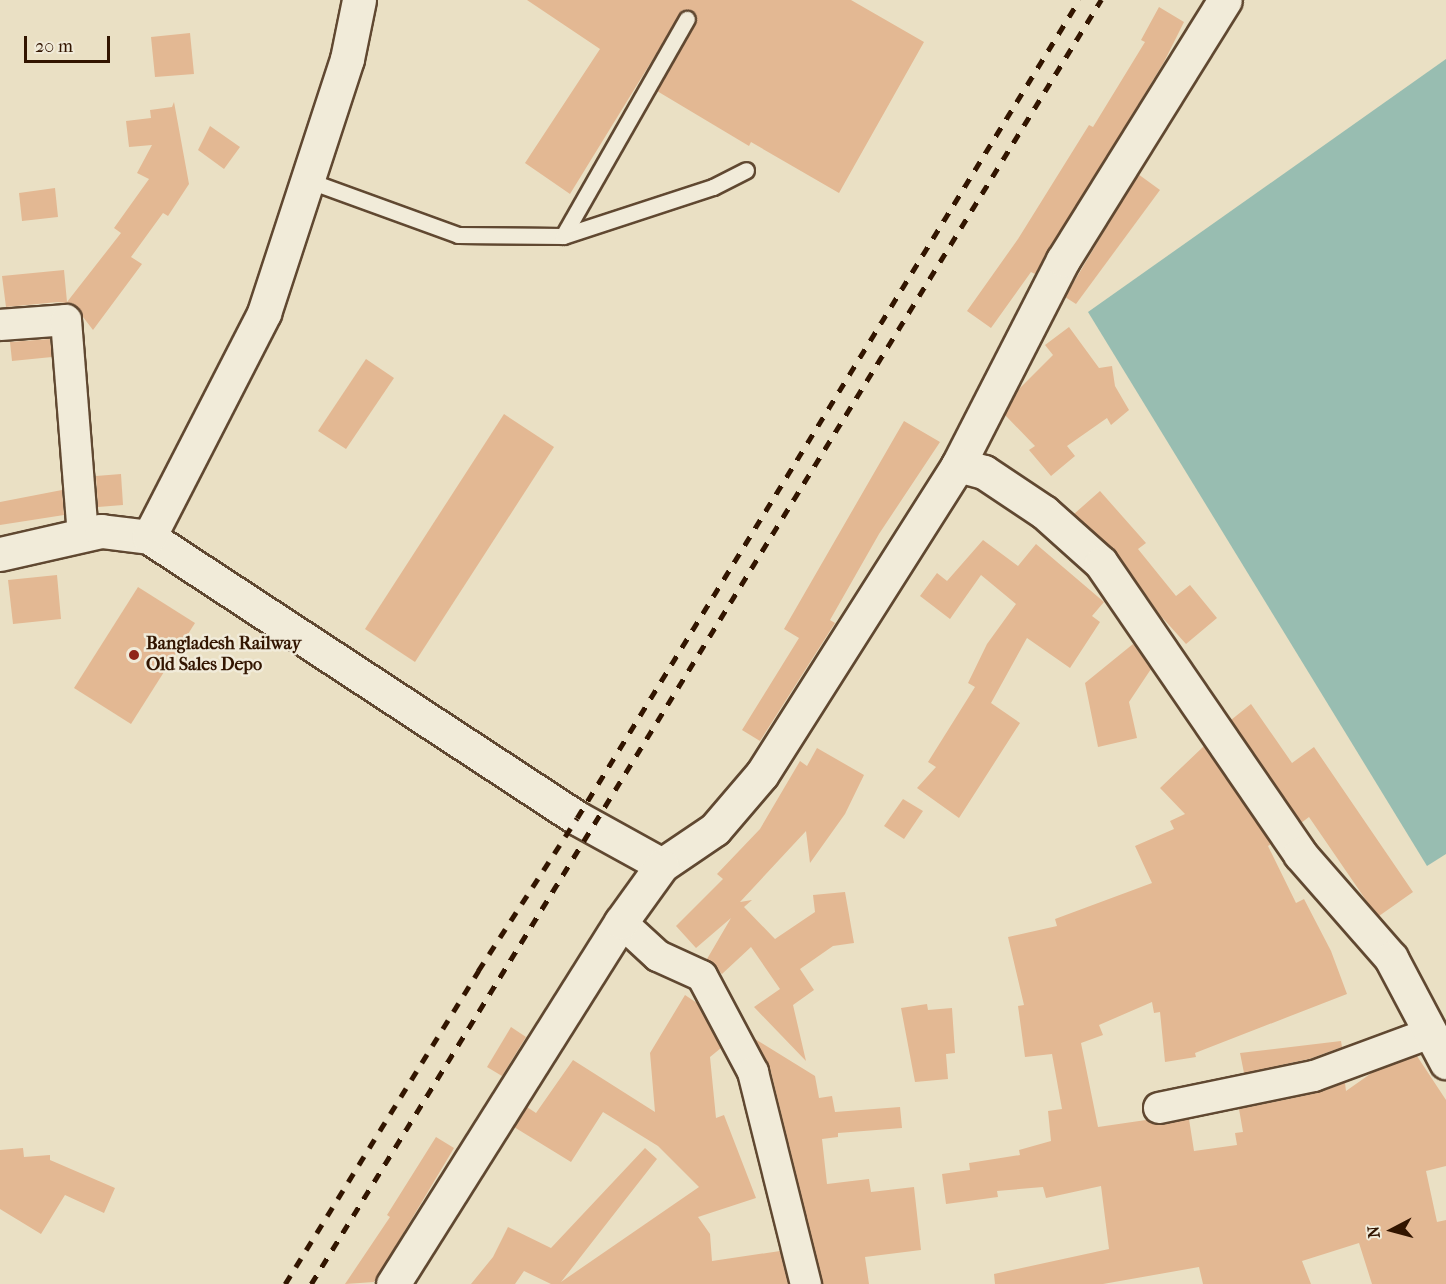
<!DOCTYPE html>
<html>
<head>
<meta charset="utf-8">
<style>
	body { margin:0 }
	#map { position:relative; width:1446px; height:1284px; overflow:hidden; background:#eae0c4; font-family:"IM FELL French Canon",serif }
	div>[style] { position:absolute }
	.water>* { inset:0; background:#98bdb1 }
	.building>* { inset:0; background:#e3b893 }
	.roads { filter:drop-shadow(2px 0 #604831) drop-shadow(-2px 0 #604831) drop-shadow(0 2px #604831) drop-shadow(0 -2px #604831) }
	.service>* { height:15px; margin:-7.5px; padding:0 7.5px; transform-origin:7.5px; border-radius:7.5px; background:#f1ebd9 }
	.minor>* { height:30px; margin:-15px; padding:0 15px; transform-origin:15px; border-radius:15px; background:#f1ebd9 }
	.tertiary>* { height:33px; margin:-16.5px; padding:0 16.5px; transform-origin:16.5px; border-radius:16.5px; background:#f1ebd9 }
	.secondary>* { height:33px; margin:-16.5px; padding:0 16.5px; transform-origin:16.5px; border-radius:16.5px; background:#f1ebd9 }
	.rail>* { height:4.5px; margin-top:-2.25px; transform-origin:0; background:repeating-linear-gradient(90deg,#321500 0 10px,transparent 0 20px) }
	.dots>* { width:16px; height:16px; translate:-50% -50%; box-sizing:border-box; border:3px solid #f1ebd9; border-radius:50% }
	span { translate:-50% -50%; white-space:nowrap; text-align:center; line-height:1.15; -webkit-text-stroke:5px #f1ebd9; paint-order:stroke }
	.poi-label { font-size:18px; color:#321500; font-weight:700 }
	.left { translate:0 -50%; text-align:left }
	.north { position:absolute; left:1362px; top:1200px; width:60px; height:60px; -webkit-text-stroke:4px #f1ebd9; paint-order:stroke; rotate:264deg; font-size:16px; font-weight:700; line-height:24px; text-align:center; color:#321500 }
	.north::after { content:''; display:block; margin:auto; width:21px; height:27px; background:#321500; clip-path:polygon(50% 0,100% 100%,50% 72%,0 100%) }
	.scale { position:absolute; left:24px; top:36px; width:86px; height:27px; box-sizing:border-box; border:3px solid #321500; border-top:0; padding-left:8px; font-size:18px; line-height:21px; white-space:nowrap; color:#321500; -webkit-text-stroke:4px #f1ebd9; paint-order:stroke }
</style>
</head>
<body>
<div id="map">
	<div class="water">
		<div style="clip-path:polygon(1446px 59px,1446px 854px,1427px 866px,1088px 312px)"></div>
	</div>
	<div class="building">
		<div style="clip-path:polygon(527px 0,851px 0,924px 42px,839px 193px,751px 142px,749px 146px,657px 91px,696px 23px,692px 11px,683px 10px,570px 194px,525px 163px,600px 49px)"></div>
		<div style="clip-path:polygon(1159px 7px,1184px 22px,1164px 62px,1035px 274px,1031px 272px,991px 328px,967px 311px,1018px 239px,1089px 125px,1093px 127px,1145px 42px,1141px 40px)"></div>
		<div style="clip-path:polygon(190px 33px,194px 74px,155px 77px,151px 37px)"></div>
		<div style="clip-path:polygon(174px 102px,189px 184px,168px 216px,163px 213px,131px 257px,142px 264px,93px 330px,73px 304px,58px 302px,6px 307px,2px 276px,64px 270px,67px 302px,121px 233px,114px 228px,149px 179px,137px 173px,152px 145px,129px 147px,126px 121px,151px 118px,150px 110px,172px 107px)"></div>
		<div style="clip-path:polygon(210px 126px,240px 147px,224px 169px,198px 150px)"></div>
		<div style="clip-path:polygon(1138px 174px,1160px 190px,1076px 304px,1065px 297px)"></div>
		<div style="clip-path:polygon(55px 188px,58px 217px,22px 221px,19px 193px)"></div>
		<div style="clip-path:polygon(1069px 327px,1099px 368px,1112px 366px,1115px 386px,1129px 410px,1111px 425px,1107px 418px,1067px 446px,1075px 456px,1051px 476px,1029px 450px,1035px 446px,1005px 415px,1017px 391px,1053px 355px,1045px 345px)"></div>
		<div style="clip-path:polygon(50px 339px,52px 357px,12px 361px,10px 342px)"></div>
		<div style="clip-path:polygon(366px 359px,394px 378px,346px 449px,318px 431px)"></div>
		<div style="clip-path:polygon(504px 414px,554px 447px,415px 662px,365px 629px)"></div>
		<div style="clip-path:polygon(904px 421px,940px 442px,879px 534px,830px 620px,835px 623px,760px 741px,742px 730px,799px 638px,784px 629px)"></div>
		<div style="clip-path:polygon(121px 474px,123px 505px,98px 507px,96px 476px)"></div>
		<div style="clip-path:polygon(62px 490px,64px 515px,0 525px,0 502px)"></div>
		<div style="clip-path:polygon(1100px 491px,1146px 543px,1138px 549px,1176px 596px,1190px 585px,1217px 618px,1186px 644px,1160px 615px,1116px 552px,1074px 514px)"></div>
		<div style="clip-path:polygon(983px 540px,1018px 566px,1036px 544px,1104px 602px,1092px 616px,1100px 622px,1070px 668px,1027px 638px,991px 703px,1020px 723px,959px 818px,917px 788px,936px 767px,928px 762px,975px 687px,968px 683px,987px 644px,1016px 604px,981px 575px,950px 619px,920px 596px,937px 573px,947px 581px)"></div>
		<div style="clip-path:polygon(57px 575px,61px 619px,13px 624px,8px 580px)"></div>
		<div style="clip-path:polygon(138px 587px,195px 623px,131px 724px,74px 688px)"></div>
		<div style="clip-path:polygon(1133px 644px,1151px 669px,1129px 702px,1137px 738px,1098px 747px,1085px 683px)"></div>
		<div style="clip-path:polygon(1251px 704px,1292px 763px,1314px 747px,1413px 892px,1379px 916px,1370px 906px,1309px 817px,1301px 823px,1231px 720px)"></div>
		<div style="clip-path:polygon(1204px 746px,1271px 844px,1268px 846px,1296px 903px,1304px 899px,1331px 951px,1347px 994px,1195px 1053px,1196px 1057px,1165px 1062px,1160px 1012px,1154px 1013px,1152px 1002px,1099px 1025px,1103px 1035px,1081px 1043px,1098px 1127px,1146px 1120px,1162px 1125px,1189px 1119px,1194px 1151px,1237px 1145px,1235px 1133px,1243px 1132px,1239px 1109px,1317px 1093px,1345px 1083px,1346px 1091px,1373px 1072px,1417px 1056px,1446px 1100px,1446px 1166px,1426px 1171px,1437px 1222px,1446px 1220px,1446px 1284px,1372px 1284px,1359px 1243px,1302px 1261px,1311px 1284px,1203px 1284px,1199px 1267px,1103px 1284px,995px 1284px,994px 1274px,1109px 1249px,1101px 1186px,1046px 1198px,1043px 1187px,997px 1191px,998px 1197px,946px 1204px,942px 1174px,970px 1170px,969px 1163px,1020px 1155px,1019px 1150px,1051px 1141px,1048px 1111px,1062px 1109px,1052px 1054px,1025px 1057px,1018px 1006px,1024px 1005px,1008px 937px,1057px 926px,1055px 919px,1152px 883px,1135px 846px,1174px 829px,1170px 821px,1185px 814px,1160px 788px)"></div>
		<div style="clip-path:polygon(817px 748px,864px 775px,845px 814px,810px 863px,806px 831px,740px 902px,752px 900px,744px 907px,775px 939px,815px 912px,813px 895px,845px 892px,854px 943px,833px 946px,800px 969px,814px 990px,793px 1005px,806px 1061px,754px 1007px,780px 989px,751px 947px,722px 974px,707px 959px,731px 918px,696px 948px,676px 926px,723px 879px,717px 874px,760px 829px,800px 761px,807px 766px)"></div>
		<div style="clip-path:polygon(903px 799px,923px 811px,904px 839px,884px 826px)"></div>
		<div style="clip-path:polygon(685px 995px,697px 1003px,721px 1048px,710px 1057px,716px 1118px,724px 1115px,756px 1198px,698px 1217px,710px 1234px,712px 1261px,780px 1251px,788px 1284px,551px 1284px,524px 1271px,515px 1284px,471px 1284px,493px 1257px,508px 1227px,551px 1248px,645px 1148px,657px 1159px,561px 1282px,699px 1187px,658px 1146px,603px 1112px,571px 1162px,514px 1127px,527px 1107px,536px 1113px,573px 1060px,655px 1112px,650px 1053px)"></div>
		<div style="clip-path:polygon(927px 1004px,928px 1010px,952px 1008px,955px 1053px,946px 1054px,948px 1079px,915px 1082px,901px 1008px)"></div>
		<div style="clip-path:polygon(511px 1027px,526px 1037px,502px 1076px,487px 1067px)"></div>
		<div style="clip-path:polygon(755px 1039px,815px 1076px,819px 1098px,832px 1096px,835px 1112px,900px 1107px,902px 1128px,838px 1133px,838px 1137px,822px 1139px,827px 1184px,869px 1179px,871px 1192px,914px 1187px,921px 1250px,865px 1257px,869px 1284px,823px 1284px,770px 1068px)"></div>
		<div style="clip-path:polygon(1341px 1041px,1342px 1047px,1309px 1059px,1244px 1073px,1240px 1053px)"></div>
		<div style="clip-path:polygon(436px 1137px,454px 1148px,374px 1282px,345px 1284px,390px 1217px,387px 1215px)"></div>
		<div style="clip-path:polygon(23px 1148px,24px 1157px,50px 1155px,50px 1160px,115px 1188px,104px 1213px,65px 1195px,41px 1234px,0 1209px,0 1150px)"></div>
	</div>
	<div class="roads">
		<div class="service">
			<div style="left:307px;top:180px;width:161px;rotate:20deg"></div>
			<div style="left:458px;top:235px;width:105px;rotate:0.5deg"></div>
			<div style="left:563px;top:236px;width:158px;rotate:-18.1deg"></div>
			<div style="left:713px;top:187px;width:37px;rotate:-27deg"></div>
			<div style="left:563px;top:236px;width:250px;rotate:-60.3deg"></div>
		</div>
		<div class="minor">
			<div style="left:0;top:325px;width:66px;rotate:-4.3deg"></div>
			<div style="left:66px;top:320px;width:217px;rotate:85.5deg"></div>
			<div style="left:621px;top:922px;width:50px;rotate:42.6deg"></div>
			<div style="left:658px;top:956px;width:48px;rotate:24.4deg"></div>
			<div style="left:702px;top:976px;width:109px;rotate:62deg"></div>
			<div style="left:753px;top:1072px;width:219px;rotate:76deg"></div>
			<div style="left:1159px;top:1108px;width:158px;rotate:-11.7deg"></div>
			<div style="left:1314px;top:1076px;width:124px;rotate:-20.3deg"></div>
		</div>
		<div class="tertiary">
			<div style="left:958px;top:465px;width:230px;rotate:-62.9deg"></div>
			<div style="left:1063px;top:260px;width:306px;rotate:-58.1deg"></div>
			<div style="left:0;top:554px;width:104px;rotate:-12.8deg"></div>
			<div style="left:101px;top:531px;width:48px;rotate:7.1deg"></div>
			<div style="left:149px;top:537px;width:512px;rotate:33.29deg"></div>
			<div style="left:577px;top:818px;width:97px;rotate:28.9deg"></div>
			<div style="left:662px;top:865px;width:64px;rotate:-34.2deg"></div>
			<div style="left:715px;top:829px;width:72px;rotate:-49.5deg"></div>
			<div style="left:762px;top:774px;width:366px;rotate:-57.6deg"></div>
			<div style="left:958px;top:465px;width:27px;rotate:15deg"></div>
			<div style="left:984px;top:472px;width:72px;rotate:33.7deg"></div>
			<div style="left:1044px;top:512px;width:76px;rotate:41.8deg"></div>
			<div style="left:1101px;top:563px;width:353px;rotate:55.6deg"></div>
			<div style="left:1300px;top:854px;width:138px;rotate:48.8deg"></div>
			<div style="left:1391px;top:958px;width:118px;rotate:62.1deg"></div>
			<div style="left:393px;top:1284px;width:428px;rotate:-57.8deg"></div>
			<div style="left:621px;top:922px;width:70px;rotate:-54.3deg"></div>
		</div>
		<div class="secondary">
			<div style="left:149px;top:537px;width:252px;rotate:-62.8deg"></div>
			<div style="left:264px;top:313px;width:267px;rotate:-71.9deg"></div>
			<div style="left:347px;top:59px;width:60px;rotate:-78.5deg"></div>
		</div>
	</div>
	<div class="rail">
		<div style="left:285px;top:1284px;width:368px;rotate:-58.3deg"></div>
		<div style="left:478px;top:971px;width:182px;rotate:-57.1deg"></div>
		<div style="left:577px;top:818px;width:960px;rotate:-58.46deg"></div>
		<div style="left:311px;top:1284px;width:1508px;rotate:-58.4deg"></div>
	</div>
	<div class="dots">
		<div style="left:134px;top:655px;background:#8f2418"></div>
	</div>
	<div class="poi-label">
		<span class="left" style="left:146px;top:655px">Bangladesh Railway<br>Old Sales Depo</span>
	</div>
	<div class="north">N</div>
	<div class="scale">20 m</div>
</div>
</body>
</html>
